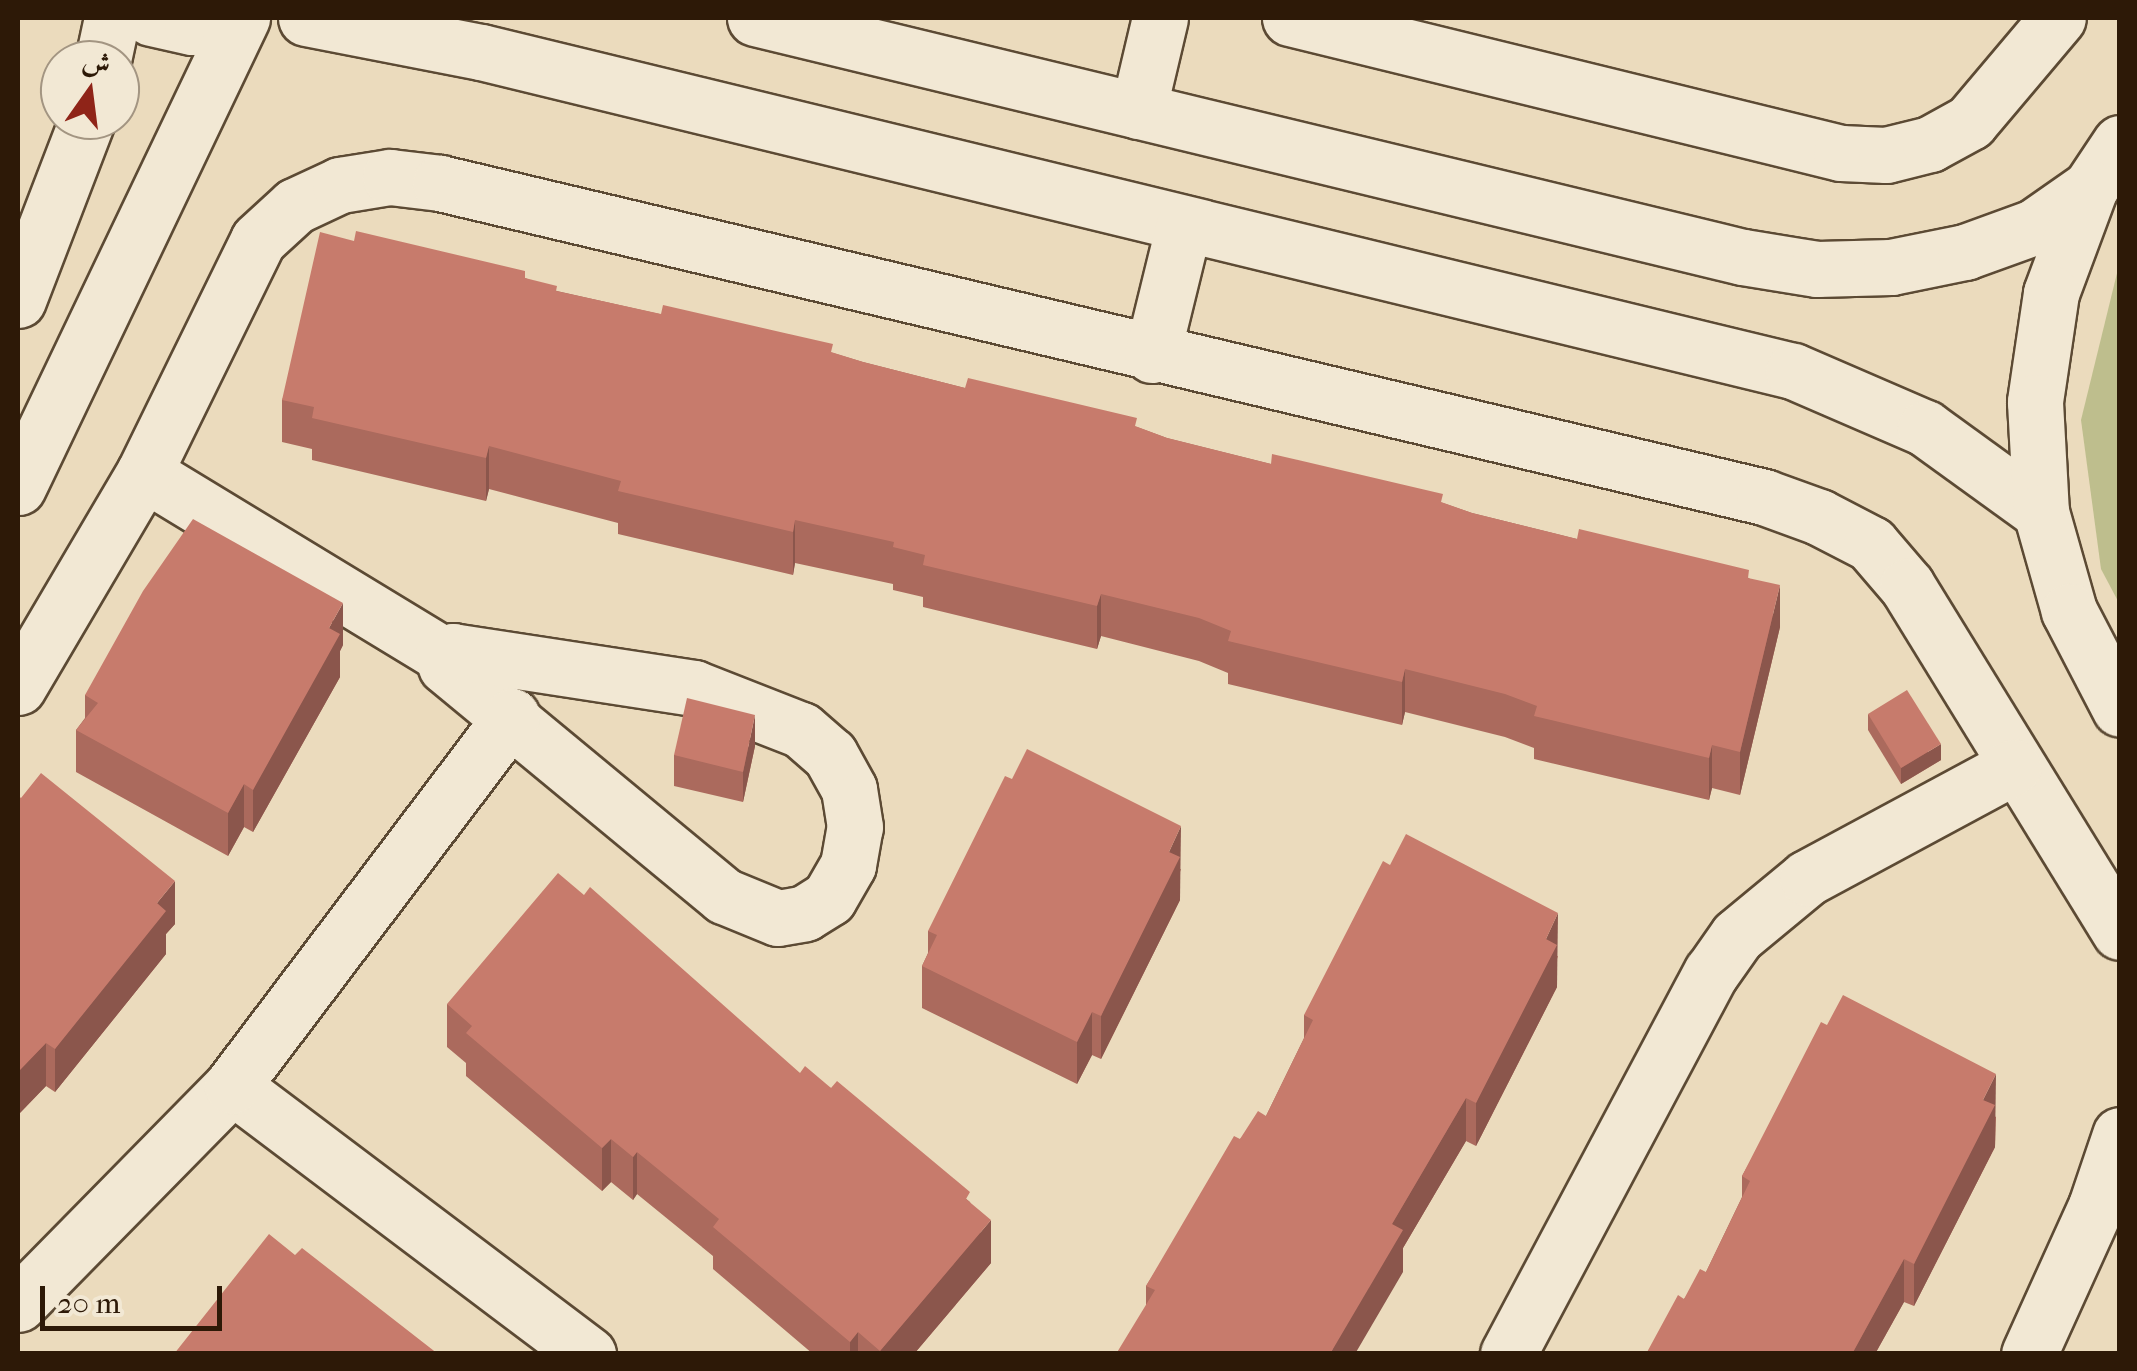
<!DOCTYPE html>
<html>
<head>
<meta charset="utf-8">
<style>
	body { margin:0 }
	#map { position:relative; width:2137px; height:1371px; overflow:hidden; background:#ebdbbd; font-family:"IM FELL French Canon",Amiri,serif }
	div>[style] { position:absolute }
	.green>* { inset:0; background:#bebe8d }
	.roads { filter:drop-shadow(2px 0 #5c4a34) drop-shadow(-2px 0 #5c4a34) drop-shadow(0 2px #5c4a34) drop-shadow(0 -2px #5c4a34) }
	.minor>* { height:55px; margin:-27.5px; padding:0 27.5px; transform-origin:27.5px; border-radius:27.5px; background:#f2e8d4 }
	.tertiary>* { height:55px; margin:-27.5px; padding:0 27.5px; transform-origin:27.5px; border-radius:27.5px; background:#f2e8d4 }
	.wall>* { inset:0; background:#ab6a5d }
	.shaded-wall>* { inset:0; background:#8b564c }
	.building>* { inset:0; background:#c77b6c }
	span { translate:-50% -50%; white-space:nowrap; text-align:center; line-height:1.15; -webkit-text-stroke:8px #f2e8d4; paint-order:stroke }
	.frame { position:absolute; inset:0; border:20px solid #2d1907; pointer-events:none }
	.north { position:absolute; left:40px; top:40px; width:100px; height:100px; box-sizing:border-box; background:#f2e8d4; border:2px solid #a39582; border-radius:50%; rotate:14deg; font-size:28px; font-weight:700; line-height:40px; text-align:center; color:#2d1907 }
	.north::after { content:''; display:block; margin:auto; width:35px; height:45px; background:#8f2418; clip-path:polygon(50% 0,100% 100%,50% 72%,0 100%) }
	.scale { position:absolute; left:40px; top:1286px; width:182px; height:45px; box-sizing:border-box; border:5px solid #2d1907; border-top:0; padding-left:12px; font-size:30px; line-height:35px; white-space:nowrap; color:#2d1907; -webkit-text-stroke:8px #f2e8d4; paint-order:stroke }
</style>
</head>
<body>
<div id="map">
	<div class="green">
		<div style="clip-path:polygon(2119px 265px,2119px 603px,2101px 569px,2081px 420px)"></div>
	</div>
	<div class="roads">
		<div class="minor">
			<div style="left:1290px;top:18px;width:567px;rotate:13.77deg"></div>
			<div style="left:1841px;top:153px;width:45px;rotate:2.5deg"></div>
			<div style="left:1886px;top:155px;width:45px;rotate:-14deg"></div>
			<div style="left:1930px;top:144px;width:46px;rotate:-28.8deg"></div>
			<div style="left:1970px;top:122px;width:136px;rotate:-49.8deg"></div>
			<div style="left:144px;top:473px;width:350px;rotate:31.3deg"></div>
			<div style="left:443px;top:655px;width:11px;rotate:75deg"></div>
			<div style="left:446px;top:666px;width:361px;rotate:39.6deg"></div>
			<div style="left:724px;top:896px;width:58px;rotate:22.2deg"></div>
			<div style="left:778px;top:918px;width:27px;rotate:-10deg"></div>
			<div style="left:805px;top:913px;width:28px;rotate:-32deg"></div>
			<div style="left:829px;top:898px;width:38px;rotate:-60deg"></div>
			<div style="left:848px;top:865px;width:39px;rotate:-80deg"></div>
			<div style="left:855px;top:827px;width:38px;rotate:-99deg"></div>
			<div style="left:849px;top:789px;width:39px;rotate:-119deg"></div>
			<div style="left:830px;top:755px;width:38px;rotate:-139deg"></div>
			<div style="left:801px;top:730px;width:115px;rotate:-158.6deg"></div>
			<div style="left:694px;top:688px;width:244px;rotate:-171.3deg"></div>
			<div style="left:453px;top:651px;width:11px;rotate:158deg"></div>
			<div style="left:18px;top:687px;width:248px;rotate:-59.5deg"></div>
			<div style="left:144px;top:473px;width:259px;rotate:-63.9deg"></div>
			<div style="left:258px;top:240px;width:50px;rotate:-42.6deg"></div>
			<div style="left:295px;top:206px;width:50px;rotate:-25deg"></div>
			<div style="left:340px;top:185px;width:51px;rotate:-9.1deg"></div>
			<div style="left:390px;top:177px;width:50px;rotate:6.8deg"></div>
			<div style="left:440px;top:183px;width:1361px;rotate:13.34deg"></div>
			<div style="left:1764px;top:497px;width:59px;rotate:20deg"></div>
			<div style="left:1819px;top:517px;width:59px;rotate:27.4deg"></div>
			<div style="left:1871px;top:544px;width:55px;rotate:49.4deg"></div>
			<div style="left:1907px;top:586px;width:406px;rotate:58.4deg"></div>
			<div style="left:232px;top:1086px;width:446px;rotate:37deg"></div>
			<div style="left:18px;top:1304px;width:305px;rotate:-45.5deg"></div>
			<div style="left:232px;top:1086px;width:464px;rotate:-52.9deg"></div>
			<div style="left:1508px;top:1354px;width:432px;rotate:-62deg"></div>
			<div style="left:1711px;top:973px;width:45px;rotate:-54.9deg"></div>
			<div style="left:1737px;top:936px;width:91px;rotate:-39.6deg"></div>
			<div style="left:1807px;top:878px;width:234px;rotate:-28.3deg"></div>
			<div style="left:2029px;top:1354px;width:162px;rotate:-65.6deg"></div>
			<div style="left:2096px;top:1206px;width:75px;rotate:-71.3deg"></div>
		</div>
		<div class="tertiary">
			<div style="left:151px;top:18px;width:42px;rotate:12.4deg"></div>
			<div style="left:192px;top:27px;width:40px;rotate:-13deg"></div>
			<div style="left:306px;top:18px;width:178px;rotate:11deg"></div>
			<div style="left:481px;top:52px;width:1350px;rotate:13.67deg"></div>
			<div style="left:1793px;top:371px;width:144px;rotate:23.4deg"></div>
			<div style="left:1925px;top:428px;width:143px;rotate:35.9deg"></div>
			<div style="left:755px;top:18px;width:1016px;rotate:13.6deg"></div>
			<div style="left:1743px;top:257px;width:75px;rotate:9.2deg"></div>
			<div style="left:1817px;top:269px;width:74px;rotate:-1.5deg"></div>
			<div style="left:1891px;top:267px;width:76px;rotate:-11.5deg"></div>
			<div style="left:1965px;top:252px;width:73px;rotate:-19.9deg"></div>
			<div style="left:2034px;top:227px;width:68px;rotate:-34.9deg"></div>
			<div style="left:103px;top:60px;width:43px;rotate:-77.9deg"></div>
			<div style="left:1138px;top:111px;width:96px;rotate:-76.7deg"></div>
			<div style="left:2120px;top:143px;width:54px;rotate:123.7deg"></div>
			<div style="left:2090px;top:188px;width:112px;rotate:110.4deg"></div>
			<div style="left:2051px;top:293px;width:110px;rotate:98.4deg"></div>
			<div style="left:2035px;top:402px;width:110px;rotate:86.9deg"></div>
			<div style="left:2041px;top:512px;width:103px;rotate:74.2deg"></div>
			<div style="left:2069px;top:611px;width:110px;rotate:62.5deg"></div>
			<div style="left:18px;top:300px;width:193px;rotate:-69deg"></div>
			<div style="left:1152px;top:355px;width:134px;rotate:-76.2deg"></div>
			<div style="left:18px;top:487px;width:520px;rotate:-64.47deg"></div>
		</div>
	</div>
	<div class="wall">
		<div style="clip-path:polygon(354px 241px,525px 278px,557px 291px,833px 353px,863px 362px,965px 388px,1137px 427px,1167px 438px,1271px 464px,1443px 503px,1472px 513px,1577px 539px,1749px 578px,1780px 627px,1740px 795px,1712px 788px,1709px 800px,1534px 759px,1534px 748px,1505px 737px,1405px 712px,1402px 725px,1228px 684px,1228px 673px,1199px 661px,1101px 636px,1097px 649px,923px 607px,923px 597px,893px 590px,893px 584px,795px 563px,793px 575px,618px 534px,618px 523px,489px 489px,486px 501px,312px 460px,312px 449px,282px 442px,282px 400px)"></div>
		<div style="clip-path:polygon(343px 645px,340px 651px,340px 677px,253px 832px,244px 827px,228px 856px,76px 772px,76px 730px,85px 718px,85px 695px)"></div>
		<div style="clip-path:polygon(1868px 714px,1941px 760px,1901px 784px,1868px 730px)"></div>
		<div style="clip-path:polygon(755px 746px,743px 802px,674px 786px,674px 755px)"></div>
		<div style="clip-path:polygon(18px 796px,175px 924px,166px 934px,166px 954px,55px 1092px,46px 1086px,18px 1115px)"></div>
		<div style="clip-path:polygon(1181px 869px,1180px 872px,1180px 900px,1101px 1059px,1092px 1055px,1077px 1084px,922px 1008px,922px 966px,928px 953px,928px 931px)"></div>
		<div style="clip-path:polygon(1558px 956px,1557px 959px,1557px 987px,1476px 1146px,1466px 1141px,1403px 1248px,1403px 1272px,1146px 1305px,1146px 1286px,1240px 1139px,1266px 1116px,1304px 1038px,1304px 1015px)"></div>
		<div style="clip-path:polygon(447px 1004px,800px 1073px,831px 1088px,970px 1202px,991px 1263px,914px 1354px,813px 1354px,713px 1269px,713px 1256px,637px 1194px,633px 1200px,611px 1182px,602px 1191px,466px 1076px,466px 1063px,447px 1047px)"></div>
		<div style="clip-path:polygon(1827px 1025px,1996px 1117px,1995px 1147px,1914px 1306px,1904px 1302px,1875px 1354px,1646px 1354px,1684px 1299px,1706px 1272px,1742px 1197px,1742px 1176px)"></div>
	</div>
	<div class="shaded-wall">
		<div style="clip-path:polygon(489px 446px,489px 489px,486px 501px,486px 458px)"></div>
		<div style="clip-path:polygon(795px 520px,795px 563px,793px 575px,793px 532px)"></div>
		<div style="clip-path:polygon(1780px 585px,1780px 627px,1740px 795px,1740px 752px)"></div>
		<div style="clip-path:polygon(1101px 594px,1101px 636px,1097px 649px,1097px 606px)"></div>
		<div style="clip-path:polygon(343px 603px,343px 645px,340px 651px,340px 677px,253px 832px,253px 790px,329px 628px)"></div>
		<div style="clip-path:polygon(1405px 669px,1405px 712px,1402px 725px,1402px 682px)"></div>
		<div style="clip-path:polygon(755px 715px,755px 746px,743px 802px,743px 772px)"></div>
		<div style="clip-path:polygon(1941px 744px,1941px 760px,1901px 784px,1901px 768px)"></div>
		<div style="clip-path:polygon(1712px 745px,1712px 788px,1709px 800px,1709px 758px)"></div>
		<div style="clip-path:polygon(244px 784px,244px 827px,228px 856px,228px 813px)"></div>
		<div style="clip-path:polygon(1181px 826px,1180px 900px,1101px 1059px,1101px 1016px,1169px 852px)"></div>
		<div style="clip-path:polygon(175px 881px,175px 924px,166px 934px,166px 954px,55px 1092px,55px 1049px,157px 903px)"></div>
		<div style="clip-path:polygon(1558px 913px,1557px 987px,1476px 1146px,1476px 1103px,1546px 939px)"></div>
		<div style="clip-path:polygon(1092px 1012px,1092px 1055px,1077px 1084px,1077px 1042px)"></div>
		<div style="clip-path:polygon(46px 1043px,46px 1086px,18px 1115px,18px 1072px)"></div>
		<div style="clip-path:polygon(1996px 1074px,1995px 1147px,1914px 1306px,1914px 1264px,1983px 1100px)"></div>
		<div style="clip-path:polygon(1466px 1098px,1466px 1141px,1403px 1248px,1403px 1272px,1355px 1354px,1330px 1354px,1392px 1224px)"></div>
		<div style="clip-path:polygon(611px 1139px,611px 1182px,602px 1191px,602px 1148px)"></div>
		<div style="clip-path:polygon(637px 1152px,637px 1194px,633px 1200px,633px 1157px)"></div>
		<div style="clip-path:polygon(991px 1220px,991px 1263px,914px 1354px,880px 1354px,880px 1351px)"></div>
		<div style="clip-path:polygon(1904px 1259px,1904px 1302px,1875px 1354px,1852px 1354px)"></div>
		<div style="clip-path:polygon(858px 1332px,858px 1354px,850px 1354px,850px 1342px)"></div>
	</div>
	<div class="building">
		<div style="clip-path:polygon(356px 231px,525px 271px,525px 278px,557px 286px,556px 291px,661px 314px,663px 305px,833px 344px,831px 352px,863px 362px,965px 388px,968px 378px,1137px 418px,1135px 426px,1167px 438px,1271px 464px,1272px 454px,1443px 494px,1441px 502px,1472px 513px,1577px 539px,1579px 529px,1749px 570px,1748px 578px,1780px 585px,1740px 752px,1712px 745px,1709px 758px,1534px 716px,1537px 706px,1505px 694px,1405px 669px,1402px 682px,1228px 641px,1231px 631px,1199px 618px,1101px 594px,1097px 606px,923px 565px,925px 555px,893px 547px,894px 542px,795px 520px,793px 532px,618px 491px,621px 481px,489px 446px,486px 458px,312px 418px,314px 407px,282px 400px,320px 232px,354px 241px)"></div>
		<div style="clip-path:polygon(193px 519px,343px 603px,329px 628px,340px 634px,253px 790px,244px 784px,228px 813px,76px 730px,98px 703px,85px 695px,143px 591px)"></div>
		<div style="clip-path:polygon(1907px 690px,1941px 744px,1901px 768px,1868px 714px)"></div>
		<div style="clip-path:polygon(687px 698px,755px 715px,743px 772px,674px 755px)"></div>
		<div style="clip-path:polygon(1027px 749px,1181px 826px,1169px 852px,1180px 857px,1101px 1016px,1092px 1012px,1077px 1042px,922px 966px,937px 935px,928px 931px,1005px 776px,1012px 779px)"></div>
		<div style="clip-path:polygon(41px 773px,175px 881px,157px 903px,166px 911px,55px 1049px,46px 1043px,18px 1072px,18px 796px,21px 798px)"></div>
		<div style="clip-path:polygon(1406px 834px,1558px 913px,1546px 939px,1557px 945px,1476px 1103px,1466px 1098px,1392px 1224px,1403px 1230px,1330px 1354px,1116px 1354px,1155px 1290px,1146px 1286px,1234px 1136px,1240px 1139px,1258px 1111px,1266px 1116px,1313px 1020px,1304px 1015px,1383px 861px,1390px 865px)"></div>
		<div style="clip-path:polygon(558px 873px,584px 895px,590px 887px,800px 1073px,805px 1066px,831px 1088px,837px 1081px,970px 1192px,966px 1199px,991px 1220px,880px 1351px,858px 1332px,850px 1342px,713px 1227px,719px 1219px,637px 1152px,633px 1157px,611px 1139px,602px 1148px,466px 1033px,472px 1026px,447px 1004px)"></div>
		<div style="clip-path:polygon(1843px 995px,1996px 1074px,1983px 1100px,1995px 1105px,1914px 1264px,1904px 1259px,1852px 1354px,1646px 1354px,1678px 1295px,1684px 1299px,1700px 1269px,1706px 1272px,1750px 1181px,1742px 1176px,1821px 1022px,1827px 1025px)"></div>
		<div style="clip-path:polygon(269px 1234px,295px 1255px,302px 1248px,438px 1354px,174px 1354px)"></div>
	</div>
	<div class="frame"></div>
	<div class="north">ش</div>
	<div class="scale">20 m</div>
</div>
</body>
</html>
